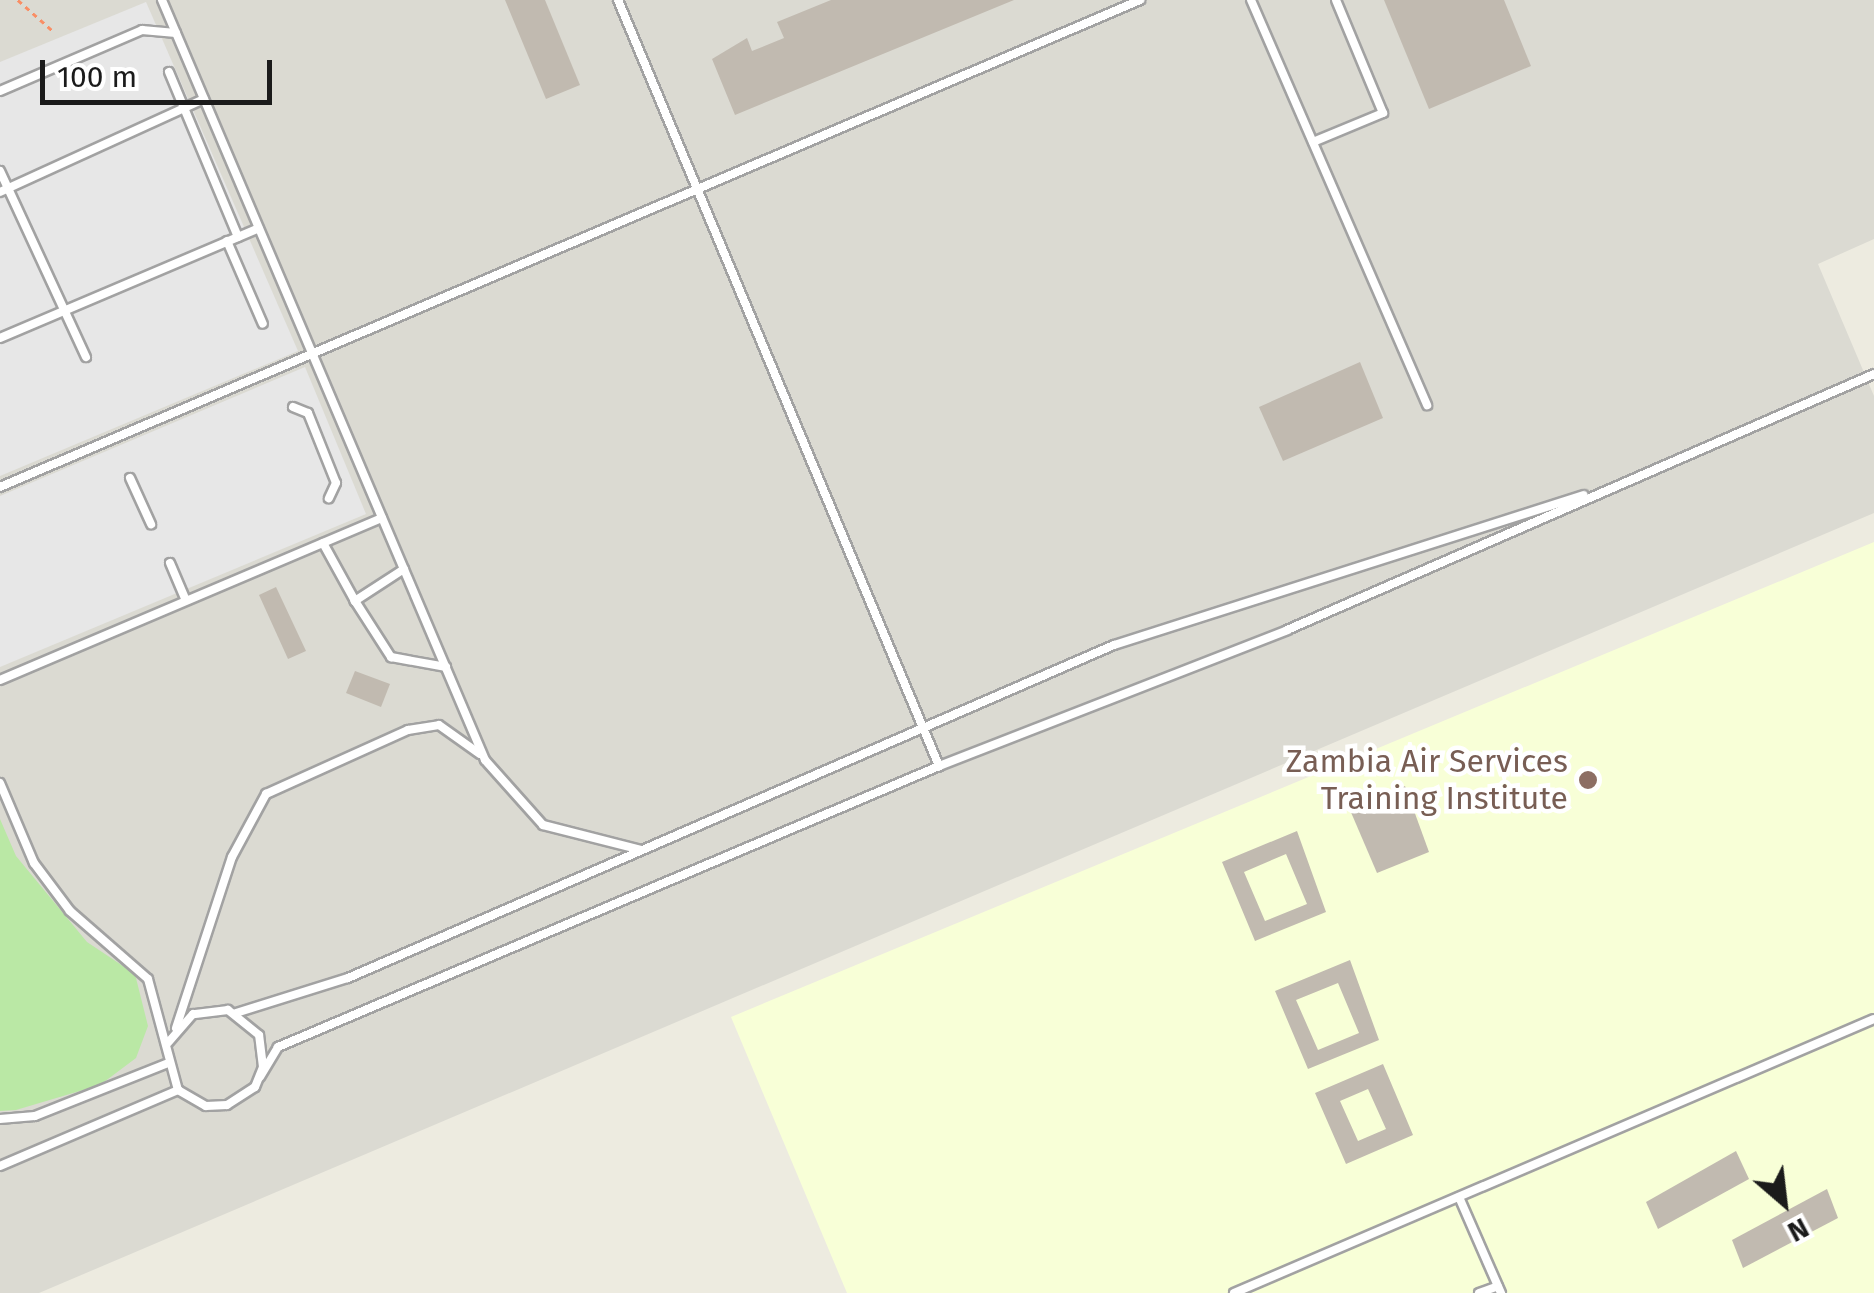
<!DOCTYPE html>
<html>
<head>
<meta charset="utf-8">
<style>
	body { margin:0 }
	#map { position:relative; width:1874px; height:1293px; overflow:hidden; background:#edebe0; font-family:"Fira Sans",sans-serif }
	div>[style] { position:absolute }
	.education>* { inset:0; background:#f8ffd7 }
	.airport>* { inset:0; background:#dbdad2 }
	.grass>* { inset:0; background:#bae8a5 }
	.parking>* { inset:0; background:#e7e7e7 }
	.building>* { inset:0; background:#c1bab0 }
	.path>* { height:2.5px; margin-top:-1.25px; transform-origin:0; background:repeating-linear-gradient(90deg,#f98e65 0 5px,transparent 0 10px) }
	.roads { filter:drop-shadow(2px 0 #a2a2a2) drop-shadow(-2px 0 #a2a2a2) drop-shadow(0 2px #a2a2a2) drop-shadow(0 -2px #a2a2a2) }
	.lane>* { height:8px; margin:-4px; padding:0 4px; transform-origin:4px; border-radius:4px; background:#fff }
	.dots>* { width:28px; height:28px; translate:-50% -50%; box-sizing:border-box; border:5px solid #fff; border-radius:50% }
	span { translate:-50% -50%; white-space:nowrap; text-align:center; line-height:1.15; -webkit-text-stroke:9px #fff; paint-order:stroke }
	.education-label { font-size:32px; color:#785e54 }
	.right { translate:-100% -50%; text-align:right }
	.north { position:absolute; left:1734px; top:1153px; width:100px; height:100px; -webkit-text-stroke:8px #fff; paint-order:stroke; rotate:152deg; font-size:28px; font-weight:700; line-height:40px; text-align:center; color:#1b1b1b }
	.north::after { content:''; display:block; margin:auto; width:35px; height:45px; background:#1b1b1b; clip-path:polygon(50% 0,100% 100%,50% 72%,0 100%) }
	.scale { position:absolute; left:40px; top:60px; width:232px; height:45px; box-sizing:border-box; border:5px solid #1b1b1b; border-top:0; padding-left:12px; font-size:30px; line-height:35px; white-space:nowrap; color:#1b1b1b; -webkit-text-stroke:8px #fff; paint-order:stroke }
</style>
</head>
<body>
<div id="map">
	<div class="education">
		<div style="clip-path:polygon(1874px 542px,1874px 1293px,847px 1293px,731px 1017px)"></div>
	</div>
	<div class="airport">
		<div style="clip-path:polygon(0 0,1874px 0,1874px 239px,1818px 264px,1874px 396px,1874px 513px,39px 1293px,0 1293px)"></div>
	</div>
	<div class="grass">
		<div style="clip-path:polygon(0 819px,16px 856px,87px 942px,135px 974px,148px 1026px,136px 1058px,100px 1085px,16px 1110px,0 1111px)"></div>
	</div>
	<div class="parking">
		<div style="clip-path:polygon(146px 2px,298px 351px,0 476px,0 62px)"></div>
		<div style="clip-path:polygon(305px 367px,366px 514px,0 667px,0 496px)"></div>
	</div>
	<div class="building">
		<div style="clip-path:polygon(505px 0,545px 0,580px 85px,546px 99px)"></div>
		<div style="clip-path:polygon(831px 0,1014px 0,735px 115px,712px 59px,747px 38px,752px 51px,784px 38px,777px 22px)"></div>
		<div style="clip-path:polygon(1384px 0,1504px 0,1531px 66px,1429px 109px)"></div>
		<div style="clip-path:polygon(1360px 362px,1383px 418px,1283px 461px,1259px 407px)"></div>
		<div style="clip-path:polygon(276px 587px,306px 651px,288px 659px,259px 595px)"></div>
		<div style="clip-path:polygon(355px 671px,390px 684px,381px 707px,346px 693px)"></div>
		<div style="clip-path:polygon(1405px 786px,1429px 852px,1377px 873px,1350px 810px)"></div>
		<div style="clip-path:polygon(evenodd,1297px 831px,1326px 912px,1255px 941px,1222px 862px,1297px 831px,1286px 854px,1307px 904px,1265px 921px,1244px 872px,1286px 854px)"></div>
		<div style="clip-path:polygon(evenodd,1350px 960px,1379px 1040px,1308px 1069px,1275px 991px,1350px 960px,1338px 983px,1359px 1033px,1318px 1050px,1296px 1000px,1338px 983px)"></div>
		<div style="clip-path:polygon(evenodd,1383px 1064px,1413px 1135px,1346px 1164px,1315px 1093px,1383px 1064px,1368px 1089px,1386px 1129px,1358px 1141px,1340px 1101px,1368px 1089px)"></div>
		<div style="clip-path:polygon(1736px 1151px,1749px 1179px,1658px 1229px,1646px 1202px)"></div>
		<div style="clip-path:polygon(1827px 1189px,1838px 1218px,1743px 1268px,1732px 1240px)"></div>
	</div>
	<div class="path">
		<div style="left:18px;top:0;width:47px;rotate:41.5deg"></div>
	</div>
	<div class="roads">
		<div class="lane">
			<div style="left:162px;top:0;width:826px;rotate:66.97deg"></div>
			<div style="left:485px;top:760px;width:87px;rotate:48.3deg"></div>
			<div style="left:543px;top:825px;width:101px;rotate:14.3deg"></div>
			<div style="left:618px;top:0;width:831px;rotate:67.26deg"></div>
			<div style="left:1251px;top:0;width:442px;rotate:66.5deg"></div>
			<div style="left:169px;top:72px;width:179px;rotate:67.3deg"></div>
			<div style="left:0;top:91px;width:155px;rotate:-23.2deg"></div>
			<div style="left:142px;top:30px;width:34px;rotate:5deg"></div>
			<div style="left:1313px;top:142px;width:76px;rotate:-22.5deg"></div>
			<div style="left:1383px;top:113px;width:122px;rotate:-112.6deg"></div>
			<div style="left:0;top:171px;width:205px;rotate:65.2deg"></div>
			<div style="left:0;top:192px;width:224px;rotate:-24.5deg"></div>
			<div style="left:227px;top:241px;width:90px;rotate:66.6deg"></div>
			<div style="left:0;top:338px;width:281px;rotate:-23deg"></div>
			<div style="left:293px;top:407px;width:16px;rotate:22deg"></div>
			<div style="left:308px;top:413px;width:75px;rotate:68.2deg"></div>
			<div style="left:336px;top:483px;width:17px;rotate:115deg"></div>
			<div style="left:130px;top:478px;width:51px;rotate:65.5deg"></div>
			<div style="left:0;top:487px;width:1240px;rotate:-23.13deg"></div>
			<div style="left:323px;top:543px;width:66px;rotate:61.1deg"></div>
			<div style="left:170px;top:563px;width:39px;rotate:67deg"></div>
			<div style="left:404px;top:569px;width:59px;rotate:146.9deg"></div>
			<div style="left:355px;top:601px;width:67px;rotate:57.3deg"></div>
			<div style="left:391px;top:657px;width:56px;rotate:10.3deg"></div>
			<div style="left:0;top:680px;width:415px;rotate:-23deg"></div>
			<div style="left:0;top:783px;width:87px;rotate:67deg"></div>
			<div style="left:34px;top:863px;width:60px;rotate:53.1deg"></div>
			<div style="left:70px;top:911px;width:103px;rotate:41.1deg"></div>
			<div style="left:148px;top:979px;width:115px;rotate:74.9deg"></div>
			<div style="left:178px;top:1090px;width:32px;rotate:30deg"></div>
			<div style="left:206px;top:1106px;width:21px;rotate:-3deg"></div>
			<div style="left:227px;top:1105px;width:33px;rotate:-33deg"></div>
			<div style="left:255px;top:1087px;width:22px;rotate:-68deg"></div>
			<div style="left:263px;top:1067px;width:32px;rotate:-97deg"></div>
			<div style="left:259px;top:1035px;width:40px;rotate:-141deg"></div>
			<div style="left:228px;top:1010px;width:35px;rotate:173deg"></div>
			<div style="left:193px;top:1014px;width:38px;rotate:131deg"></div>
			<div style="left:236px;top:1013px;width:117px;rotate:-17.4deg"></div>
			<div style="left:348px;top:978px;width:835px;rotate:-23.5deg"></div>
			<div style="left:1114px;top:645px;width:493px;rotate:-17.7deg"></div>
			<div style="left:176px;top:1028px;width:180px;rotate:-71.9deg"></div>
			<div style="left:232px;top:857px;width:72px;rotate:-61.6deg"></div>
			<div style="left:266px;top:794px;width:156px;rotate:-24.3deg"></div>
			<div style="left:408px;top:730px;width:31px;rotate:-9deg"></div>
			<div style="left:439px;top:725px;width:50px;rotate:35.3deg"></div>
			<div style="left:260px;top:1077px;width:35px;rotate:-59deg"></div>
			<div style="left:278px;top:1047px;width:718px;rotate:-23.03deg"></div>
			<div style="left:939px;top:766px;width:374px;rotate:-21.3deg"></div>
			<div style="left:1287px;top:630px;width:640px;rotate:-23.56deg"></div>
			<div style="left:0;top:1119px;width:35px;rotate:-5deg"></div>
			<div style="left:35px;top:1116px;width:141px;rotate:-21.7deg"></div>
			<div style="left:0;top:1166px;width:194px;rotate:-23.1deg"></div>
			<div style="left:1459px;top:1197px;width:105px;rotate:66.4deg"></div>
			<div style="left:1234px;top:1293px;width:696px;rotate:-23.18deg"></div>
			<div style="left:1479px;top:1293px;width:20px;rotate:-20deg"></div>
		</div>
	</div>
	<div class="dots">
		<div style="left:1588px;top:780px;background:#8d6e63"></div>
	</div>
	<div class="education-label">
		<span class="right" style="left:1568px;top:780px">Zambia Air Services<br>Training Institute</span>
	</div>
	<div class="north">N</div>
	<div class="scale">100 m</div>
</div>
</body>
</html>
